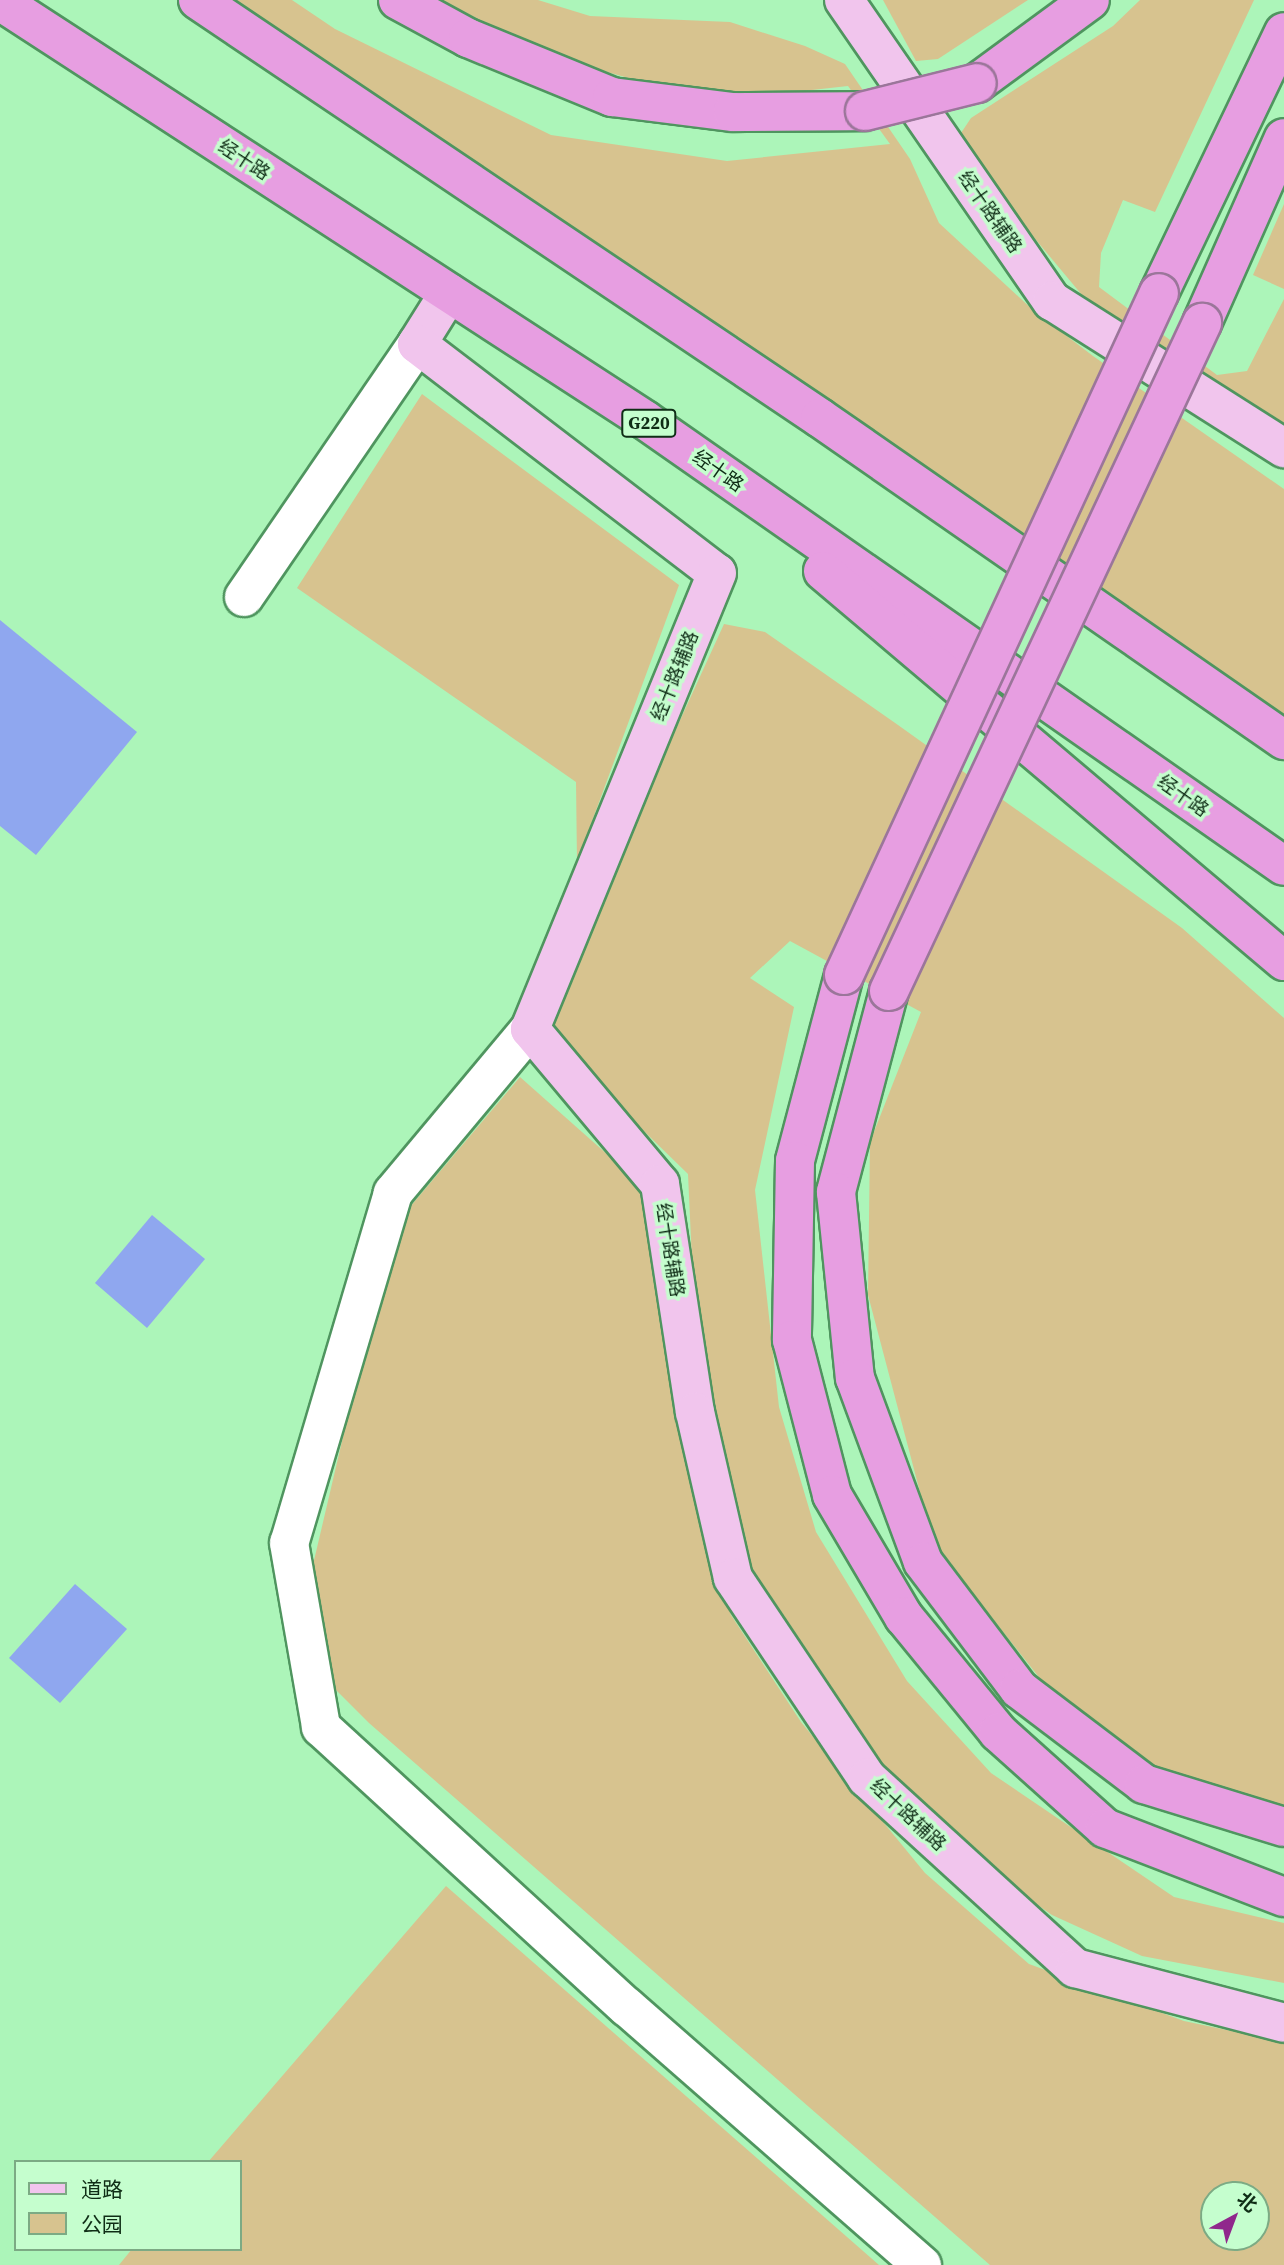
<!DOCTYPE html>
<html>
<head>
<meta charset="utf-8">
<style>
	body { margin:0 }
	#map { position:relative; width:1284px; height:2265px; overflow:hidden; background:#acf5b9; font-family:"Source Serif 4","Noto Sans SC",serif }
	div>[style] { position:absolute }
	.green>* { inset:0; background:#d7c38f }
	.building>* { inset:0; background:#8fa7ef }
	.roads { filter:drop-shadow(2px 0 #4f955f) drop-shadow(-2px 0 #4f955f) drop-shadow(0 2px #4f955f) drop-shadow(0 -2px #4f955f) }
	.minor>* { height:38px; margin:-19px; padding:0 19px; transform-origin:19px; border-radius:19px; background:#fff }
	.major>* { height:38px; margin:-19px; padding:0 19px; transform-origin:19px; border-radius:19px; background:#f1c5ed }
	.highway>* { height:38px; margin:-19px; padding:0 19px; transform-origin:19px; border-radius:19px; background:#e79ee1 }
	.bridges { filter:drop-shadow(2px 0 #9b769a) drop-shadow(-2px 0 #9b769a) drop-shadow(0 2px #9b769a) drop-shadow(0 -2px #9b769a) }
	.highway-bridge>* { height:38px; margin:-19px; padding:0 19px; transform-origin:19px; border-radius:19px; background:#e79ee1 }
	span { translate:-50% -50%; white-space:nowrap; text-align:center; line-height:1.15; -webkit-text-stroke:7px #c5fece; paint-order:stroke }
	.shield-label span { padding:2px 5px; background:#c5fece; border:2px solid; border-radius:5px; -webkit-text-stroke-width:0 }
	.shield-label { font-size:18px; color:#0f2d16; font-weight:700 }
	.street-label { font-size:19px; color:#0f2d16 }
	.legend { position:absolute; left:14px; top:2160px; width:228px; height:91px; box-sizing:border-box; background:#c5fece; border:2px solid #7caa84; margin:0; padding:9px 12px; list-style:none; font-size:21px; color:#0f2d16 }
	.legend li { display:flex; align-items:center; gap:14px; height:35px }
	.legend b { width:35px; border:2px solid #7caa84 }
	.north { position:absolute; left:1200px; top:2181px; width:70px; height:70px; box-sizing:border-box; background:#c5fece; border:2px solid #7caa84; border-radius:50%; rotate:41deg; font-size:19px; font-weight:700; line-height:28px; text-align:center; color:#0f2d16 }
	.north::after { content:''; display:block; margin:auto; width:24px; height:32px; background:#90278c; clip-path:polygon(50% 0,100% 100%,50% 72%,0 100%) }
</style>
</head>
<body>
<div id="map">
	<div class="green">
		<div style="clip-path:polygon(227px 0,292px 0,335px 29px,551px 135px,727px 161px,890px 144px,848px 86px,758px 96px,657px 86px,557px 58px,440px 0,538px 0,590px 16px,730px 22px,805px 46px,845px 64px,910px 159px,939px 223px,1034px 311px,1093px 356px,1284px 489px,1284px 724px)"></div>
		<div style="clip-path:polygon(883px 0,1028px 0,938px 59px,916px 61px)"></div>
		<div style="clip-path:polygon(1140px 0,1254px 0,1155px 212px,1123px 200px,1101px 253px,1099px 287px,1217px 375px,1247px 371px,1284px 299px,1284px 426px,1236px 402px,1082px 295px,1031px 234px,959px 136px,971px 118px,1113px 26px)"></div>
		<div style="clip-path:polygon(1284px 204px,1284px 289px,1253px 275px)"></div>
		<div style="clip-path:polygon(422px 394px,679px 585px,577px 862px,576px 782px,297px 588px)"></div>
		<div style="clip-path:polygon(724px 624px,765px 632px,898px 725px,1182px 928px,1284px 1018px,1284px 1805px,1158px 1771px,1042px 1681px,934px 1545px,868px 1295px,870px 1142px,921px 1012px,790px 941px,750px 978px,794px 1007px,755px 1190px,779px 1407px,816px 1532px,907px 1681px,991px 1773px,1174px 1897px,1284px 1923px,1284px 1983px,1142px 1956px,1052px 1915px,953px 1846px,870px 1757px,737px 1554px,695px 1326px,688px 1174px,539px 1029px)"></div>
		<div style="clip-path:polygon(evenodd,520px 1077px,644px 1187px,711px 1557px,731px 1615px,801px 1722px,925px 1873px,1029px 1964px,1184px 2021px,1284px 2042px,1284px 2265px,990px 2265px,369px 1723px,333px 1687px,312px 1569px,355px 1386px,409px 1208px,520px 1077px,1214px 2195px,1256px 2195px,1256px 2237px,1214px 2237px,1214px 2195px)"></div>
		<div style="clip-path:polygon(446px 1886px,879px 2265px,119px 2265px,132px 2249px,240px 2249px,240px 2162px,208px 2162px)"></div>
	</div>
	<div class="building">
		<div style="clip-path:polygon(0 620px,137px 732px,36px 855px,0 826px)"></div>
		<div style="clip-path:polygon(152px 1215px,205px 1259px,147px 1328px,95px 1283px)"></div>
		<div style="clip-path:polygon(75px 1584px,127px 1629px,60px 1703px,9px 1658px)"></div>
	</div>
	<div class="roads">
		<div class="minor">
			<div style="left:244px;top:597px;width:306px;rotate:-55.6deg"></div>
			<div style="left:530px;top:1029px;width:214px;rotate:129.9deg"></div>
			<div style="left:393px;top:1193px;width:365px;rotate:106.5deg"></div>
			<div style="left:289px;top:1543px;width:187px;rotate:80.1deg"></div>
			<div style="left:321px;top:1727px;width:415px;rotate:42.5deg"></div>
			<div style="left:627px;top:2007px;width:392px;rotate:41.2deg"></div>
		</div>
		<div class="major">
			<div style="left:844px;top:0;width:366px;rotate:55.4deg"></div>
			<div style="left:1052px;top:301px;width:275px;rotate:32.4deg"></div>
			<div style="left:449px;top:293px;width:60px;rotate:122.1deg"></div>
			<div style="left:417px;top:344px;width:377px;rotate:37.4deg"></div>
			<div style="left:717px;top:573px;width:493px;rotate:112.3deg"></div>
			<div style="left:530px;top:1029px;width:202px;rotate:50deg"></div>
			<div style="left:660px;top:1184px;width:231px;rotate:81.3deg"></div>
			<div style="left:695px;top:1412px;width:170px;rotate:77.1deg"></div>
			<div style="left:733px;top:1578px;width:241px;rotate:56.2deg"></div>
			<div style="left:867px;top:1778px;width:282px;rotate:42.4deg"></div>
			<div style="left:1075px;top:1968px;width:216px;rotate:14.7deg"></div>
		</div>
		<div class="highway">
			<div style="left:198px;top:0;width:749px;rotate:33.9deg"></div>
			<div style="left:820px;top:418px;width:565px;rotate:34.76deg"></div>
			<div style="left:398px;top:0;width:80px;rotate:28.5deg"></div>
			<div style="left:468px;top:38px;width:156px;rotate:22.3deg"></div>
			<div style="left:612px;top:97px;width:122px;rotate:7.1deg"></div>
			<div style="left:733px;top:112px;width:132px;rotate:-0.4deg"></div>
			<div style="left:0;top:1px;width:769px;rotate:33.01deg"></div>
			<div style="left:645px;top:420px;width:779px;rotate:34.91deg"></div>
			<div style="left:977px;top:83px;width:140px;rotate:-36.3deg"></div>
			<div style="left:1159px;top:293px;width:289px;rotate:-64.4deg"></div>
			<div style="left:1202px;top:323px;width:202px;rotate:-66.1deg"></div>
			<div style="left:823px;top:571px;width:604px;rotate:40.23deg"></div>
			<div style="left:844px;top:975px;width:192px;rotate:104.8deg"></div>
			<div style="left:795px;top:1161px;width:179px;rotate:91deg"></div>
			<div style="left:792px;top:1340px;width:160px;rotate:75.5deg"></div>
			<div style="left:832px;top:1495px;width:142px;rotate:59.5deg"></div>
			<div style="left:904px;top:1617px;width:149px;rotate:50.7deg"></div>
			<div style="left:998px;top:1732px;width:144px;rotate:41.9deg"></div>
			<div style="left:1105px;top:1828px;width:192px;rotate:21.1deg"></div>
			<div style="left:889px;top:991px;width:208px;rotate:104.8deg"></div>
			<div style="left:836px;top:1192px;width:187px;rotate:84.2deg"></div>
			<div style="left:855px;top:1378px;width:196px;rotate:69.7deg"></div>
			<div style="left:923px;top:1562px;width:159px;rotate:52.9deg"></div>
			<div style="left:1019px;top:1689px;width:157px;rotate:37.2deg"></div>
			<div style="left:1144px;top:1784px;width:146px;rotate:17.1deg"></div>
		</div>
	</div>
	<div class="bridges">
		<div class="highway-bridge">
			<div style="left:865px;top:111px;width:115px;rotate:-14deg"></div>
			<div style="left:844px;top:975px;width:751px;rotate:-65.21deg"></div>
			<div style="left:889px;top:991px;width:738px;rotate:-64.89deg"></div>
		</div>
	</div>
	<div class="shield-label">
		<span style="left:649px;top:423px">G220</span>
	</div>
	<div class="street-label">
		<span style="left:244px;top:160px;rotate:33deg">经十路</span>
		<span style="left:990px;top:212px;rotate:55deg">经十路辅路</span>
		<span style="left:718px;top:471px;rotate:35deg">经十路</span>
		<span style="left:675px;top:676px;rotate:-68deg">经十路辅路</span>
		<span style="left:1183px;top:796px;rotate:35deg">经十路</span>
		<span style="left:670px;top:1250px;rotate:81deg">经十路辅路</span>
		<span style="left:908px;top:1815px;rotate:43deg">经十路辅路</span>
	</div>
	<ul class="legend">
	<li><b style="height:9px;background:#f1c5ed"></b>道路</li>
	<li><b style="height:19px;background:#d7c38f"></b>公园</li>
	</ul>
	<div class="north">北</div>
</div>
</body>
</html>
